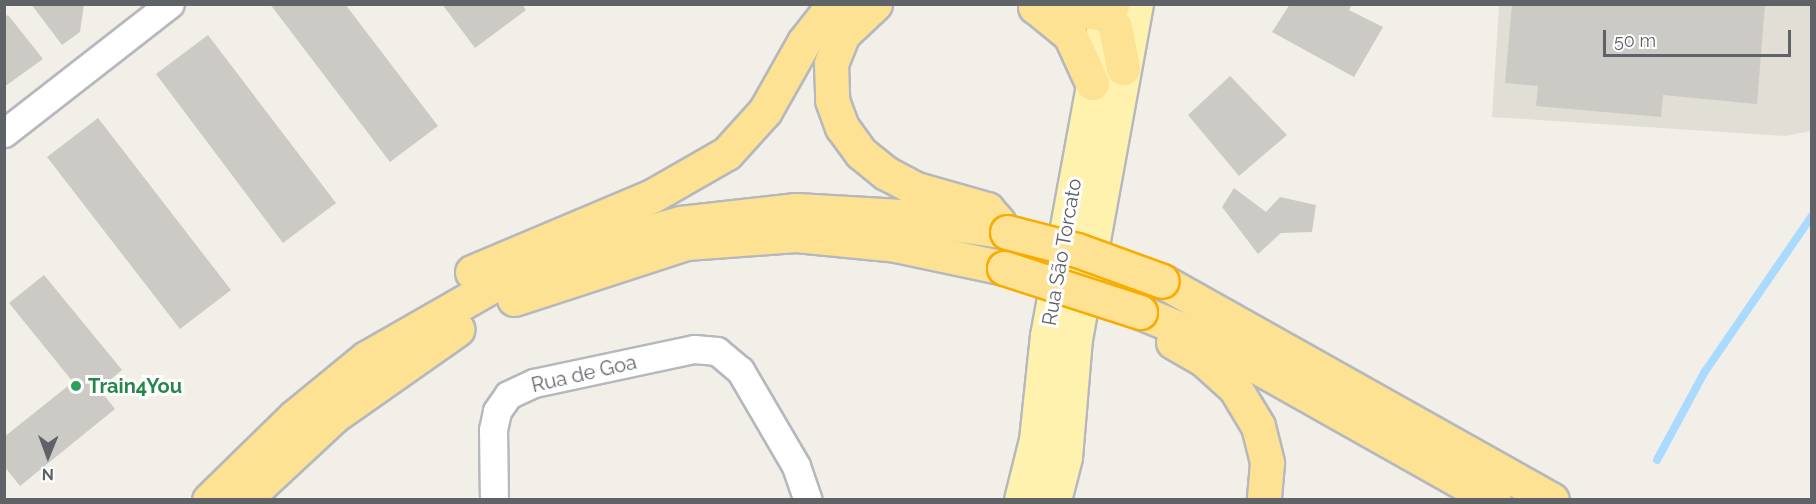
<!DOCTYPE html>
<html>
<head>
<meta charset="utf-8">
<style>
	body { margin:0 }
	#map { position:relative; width:1816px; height:504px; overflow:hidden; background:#f1efe8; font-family:Raleway,sans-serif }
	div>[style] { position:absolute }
	.education>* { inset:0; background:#e1ded6 }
	.stream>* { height:8px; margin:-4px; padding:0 4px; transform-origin:4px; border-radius:4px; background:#aadaff }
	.building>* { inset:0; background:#cccac5 }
	.roads { filter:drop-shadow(2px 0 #b5b8bc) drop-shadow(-2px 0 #b5b8bc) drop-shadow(0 2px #b5b8bc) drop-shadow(0 -2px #b5b8bc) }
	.minor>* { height:27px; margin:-13.5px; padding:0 13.5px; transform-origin:13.5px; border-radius:13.5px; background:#fff }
	.major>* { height:33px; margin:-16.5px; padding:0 16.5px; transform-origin:16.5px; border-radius:16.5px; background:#fff2af }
	.highway>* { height:33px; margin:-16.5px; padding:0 16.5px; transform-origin:16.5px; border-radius:16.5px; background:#fde293 }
	.bridges { filter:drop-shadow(2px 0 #f9ab00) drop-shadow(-2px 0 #f9ab00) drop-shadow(0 2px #f9ab00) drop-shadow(0 -2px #f9ab00) }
	.highway-bridge>* { height:33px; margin:-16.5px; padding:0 16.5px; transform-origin:16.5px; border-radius:16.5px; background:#fde293 }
	.dots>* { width:16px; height:16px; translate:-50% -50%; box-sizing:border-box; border:3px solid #fff; border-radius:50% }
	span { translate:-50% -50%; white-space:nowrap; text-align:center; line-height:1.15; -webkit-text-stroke:6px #fff; paint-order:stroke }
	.street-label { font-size:20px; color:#5f6368 }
	.leisure-label { font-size:20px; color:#27864d; font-weight:700 }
	.left { translate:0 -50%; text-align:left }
	.frame { position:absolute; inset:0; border:6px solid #5f6368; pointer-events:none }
	.north { position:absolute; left:18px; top:426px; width:60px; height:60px; -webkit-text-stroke:4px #fff; paint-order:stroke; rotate:181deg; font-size:16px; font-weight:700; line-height:24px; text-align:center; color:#5f6368 }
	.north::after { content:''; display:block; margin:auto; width:21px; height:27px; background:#5f6368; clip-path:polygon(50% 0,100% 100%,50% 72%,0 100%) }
	.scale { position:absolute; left:1603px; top:30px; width:188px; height:27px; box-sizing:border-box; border:3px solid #5f6368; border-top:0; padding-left:8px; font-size:18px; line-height:21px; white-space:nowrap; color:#5f6368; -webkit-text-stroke:4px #fff; paint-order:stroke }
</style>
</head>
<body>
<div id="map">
	<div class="education">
		<div style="clip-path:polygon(1499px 5px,1811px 5px,1811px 131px,1785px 136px,1492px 117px)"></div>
	</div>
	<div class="stream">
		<div style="left:1657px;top:460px;width:99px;rotate:-61.6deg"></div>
		<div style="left:1704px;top:373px;width:191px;rotate:-55.5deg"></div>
	</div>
	<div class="building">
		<div style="clip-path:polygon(31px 4px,84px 4px,80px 32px,62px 45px)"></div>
		<div style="clip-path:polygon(270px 4px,345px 4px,438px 126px,390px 162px)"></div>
		<div style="clip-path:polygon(442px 4px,522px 4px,526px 10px,475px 48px)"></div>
		<div style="clip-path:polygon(1290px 4px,1352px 4px,1349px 10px,1383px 27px,1354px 77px,1272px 32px)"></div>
		<div style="clip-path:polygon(1512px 4px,1765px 4px,1757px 104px,1663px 95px,1661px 117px,1536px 106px,1538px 86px,1505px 83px)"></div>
		<div style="clip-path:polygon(8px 15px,43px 59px,4px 87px,4px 18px)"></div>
		<div style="clip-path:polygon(208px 35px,336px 203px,283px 243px,156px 74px)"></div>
		<div style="clip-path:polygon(1230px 76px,1287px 135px,1239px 176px,1188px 115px)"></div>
		<div style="clip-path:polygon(98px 118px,231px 290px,180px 329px,47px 157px)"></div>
		<div style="clip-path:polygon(1234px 188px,1266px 212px,1280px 197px,1316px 205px,1312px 232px,1281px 233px,1258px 254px,1222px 207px)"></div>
		<div style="clip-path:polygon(44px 275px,122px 370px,99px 389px,115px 409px,20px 486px,4px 466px,4px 437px,73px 382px,9px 303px)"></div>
	</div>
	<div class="roads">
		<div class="minor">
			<div style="left:4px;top:133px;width:210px;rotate:-37.9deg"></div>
			<div style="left:494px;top:500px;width:70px;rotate:-90.8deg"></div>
			<div style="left:493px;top:430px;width:19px;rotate:-78deg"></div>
			<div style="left:497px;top:411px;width:19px;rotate:-55deg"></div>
			<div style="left:508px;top:395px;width:29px;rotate:-25deg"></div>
			<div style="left:534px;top:383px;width:164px;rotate:-12deg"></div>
			<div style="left:694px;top:349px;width:23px;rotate:5deg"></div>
			<div style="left:717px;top:351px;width:30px;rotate:40deg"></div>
			<div style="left:740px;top:370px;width:111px;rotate:59.7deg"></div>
			<div style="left:796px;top:466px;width:36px;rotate:71deg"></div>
		</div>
		<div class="major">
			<div style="left:1021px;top:500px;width:62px;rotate:-76deg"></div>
			<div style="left:1036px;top:440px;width:105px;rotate:-84deg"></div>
			<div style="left:1047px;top:336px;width:338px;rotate:-79.6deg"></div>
			<div style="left:1054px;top:500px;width:44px;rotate:-75.7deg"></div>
			<div style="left:1065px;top:457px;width:118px;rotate:-85.2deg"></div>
			<div style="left:1075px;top:339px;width:341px;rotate:-79.7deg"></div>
		</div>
		<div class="highway">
			<div style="left:875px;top:4px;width:44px;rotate:136.8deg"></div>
			<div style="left:843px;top:34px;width:31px;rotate:112deg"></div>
			<div style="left:831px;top:63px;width:37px;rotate:88deg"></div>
			<div style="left:832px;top:100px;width:29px;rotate:70deg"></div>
			<div style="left:842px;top:127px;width:32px;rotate:54deg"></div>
			<div style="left:861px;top:153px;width:32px;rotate:39deg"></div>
			<div style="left:886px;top:173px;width:34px;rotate:28deg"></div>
			<div style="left:916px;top:189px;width:74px;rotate:15.7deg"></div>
			<div style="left:987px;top:209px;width:18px;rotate:49deg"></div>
			<div style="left:1102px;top:4px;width:26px;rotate:61deg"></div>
			<div style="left:1115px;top:27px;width:42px;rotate:79deg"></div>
			<div style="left:1035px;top:7px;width:63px;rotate:5.4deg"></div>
			<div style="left:1098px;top:13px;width:17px;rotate:-31deg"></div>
			<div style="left:1037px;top:8px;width:43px;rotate:39.3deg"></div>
			<div style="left:1070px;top:35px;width:53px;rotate:65.4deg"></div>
			<div style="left:472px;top:272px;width:195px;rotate:-22.9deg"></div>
			<div style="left:652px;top:196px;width:86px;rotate:-29.8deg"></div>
			<div style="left:727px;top:153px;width:57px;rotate:-47.9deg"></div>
			<div style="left:765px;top:111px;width:79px;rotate:-60.5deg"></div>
			<div style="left:804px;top:42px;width:48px;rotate:-51.7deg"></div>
			<div style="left:1162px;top:281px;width:447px;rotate:29.3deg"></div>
			<div style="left:514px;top:299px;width:181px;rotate:-18deg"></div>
			<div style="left:686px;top:243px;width:110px;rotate:-4.2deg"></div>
			<div style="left:796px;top:235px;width:100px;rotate:5.7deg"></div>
			<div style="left:896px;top:245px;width:110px;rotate:12deg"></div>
			<div style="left:1140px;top:312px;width:81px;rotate:22.5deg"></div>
			<div style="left:1215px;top:343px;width:320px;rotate:29.4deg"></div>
			<div style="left:1173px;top:342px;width:34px;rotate:30deg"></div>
			<div style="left:1203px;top:359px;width:43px;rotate:42.2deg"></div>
			<div style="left:1235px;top:388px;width:44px;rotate:58.8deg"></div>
			<div style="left:1258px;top:426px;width:38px;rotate:76deg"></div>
			<div style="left:1267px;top:463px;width:37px;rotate:95deg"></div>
			<div style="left:209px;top:500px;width:119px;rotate:-44.3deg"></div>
			<div style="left:294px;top:417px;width:93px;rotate:-39.3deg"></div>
			<div style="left:366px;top:358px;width:149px;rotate:-29.8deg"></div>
			<div style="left:495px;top:284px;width:78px;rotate:-22.6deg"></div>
			<div style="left:567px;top:254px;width:117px;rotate:-15.3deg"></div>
			<div style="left:680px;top:223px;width:117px;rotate:-6.4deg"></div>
			<div style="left:796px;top:210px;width:105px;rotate:3.3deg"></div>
			<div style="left:901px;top:216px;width:107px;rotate:8.6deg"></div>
			<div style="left:244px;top:500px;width:123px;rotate:-43deg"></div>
			<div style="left:334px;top:416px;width:151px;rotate:-35.1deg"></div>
		</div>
	</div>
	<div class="bridges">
		<div class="highway-bridge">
			<div style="left:1007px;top:232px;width:72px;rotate:14.4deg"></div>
			<div style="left:1077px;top:250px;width:90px;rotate:20deg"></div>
			<div style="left:1004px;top:268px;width:143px;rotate:17.9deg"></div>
		</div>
	</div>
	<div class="dots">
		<div style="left:76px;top:386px;background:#2e9e5b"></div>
	</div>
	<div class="street-label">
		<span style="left:1062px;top:252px;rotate:-80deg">Rua São Torcato</span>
		<span style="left:584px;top:374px;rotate:-13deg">Rua de Goa</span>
	</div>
	<div class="leisure-label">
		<span class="left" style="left:88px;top:386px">Train4You</span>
	</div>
	<div class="frame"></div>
	<div class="north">N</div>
	<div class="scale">50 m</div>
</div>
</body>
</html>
